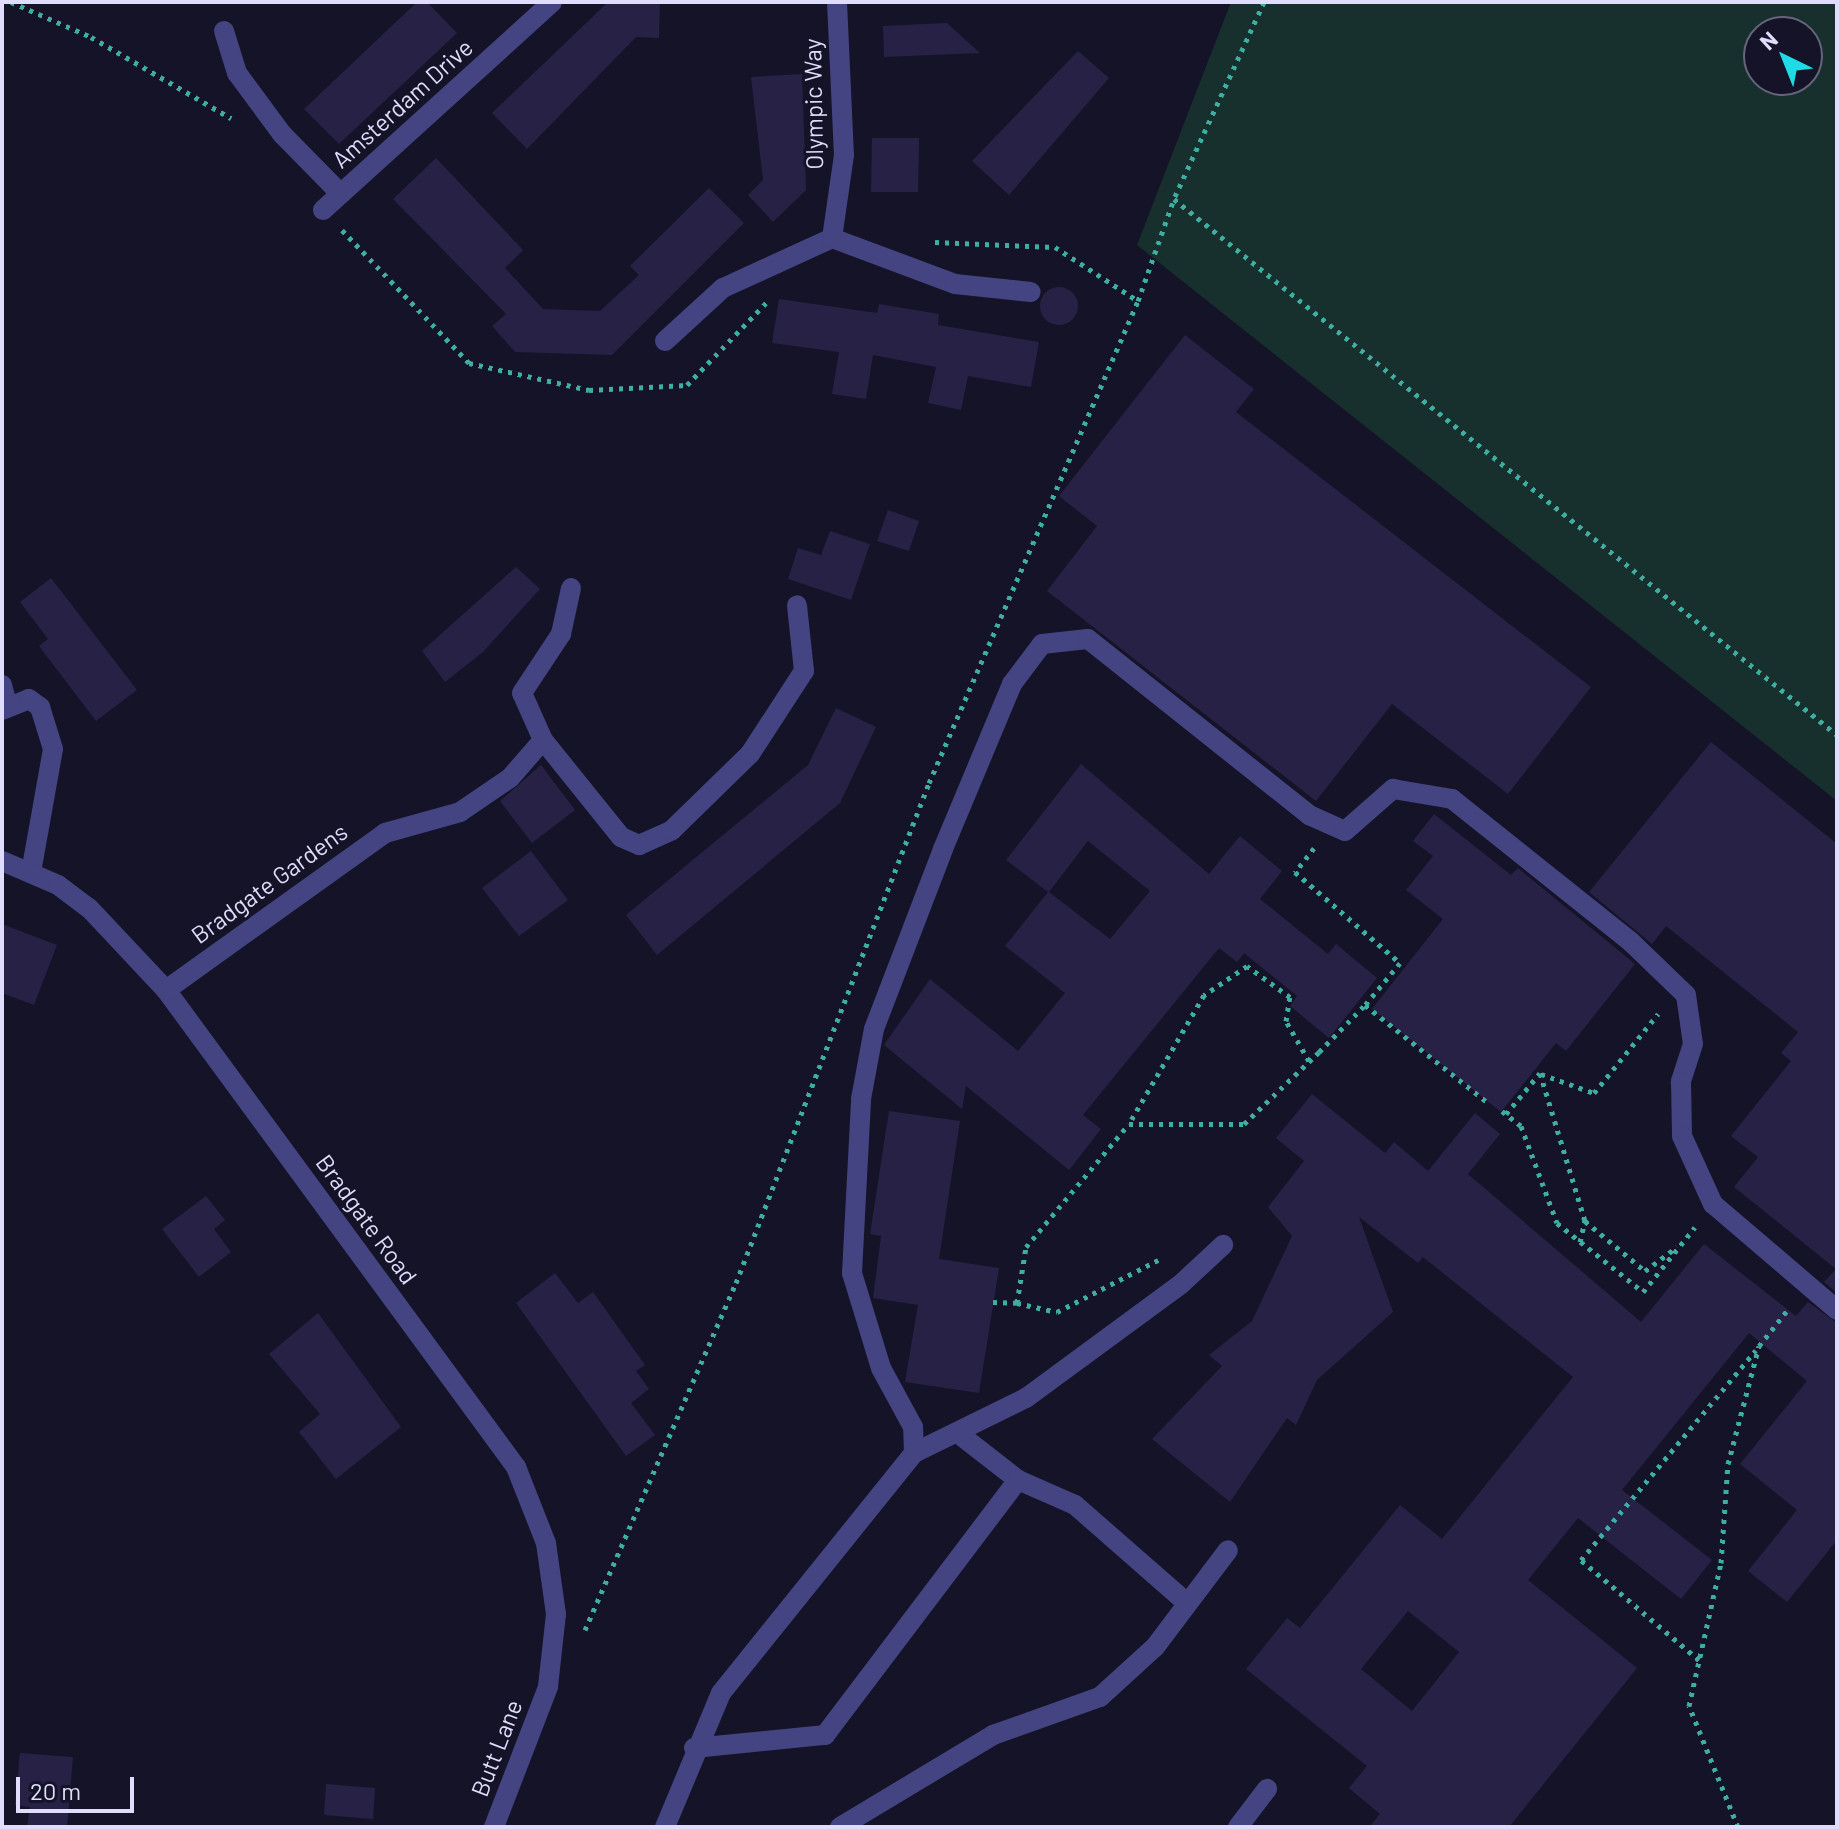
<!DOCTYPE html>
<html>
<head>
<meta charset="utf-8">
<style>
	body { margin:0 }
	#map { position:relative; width:1839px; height:1829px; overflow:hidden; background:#151327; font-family:Barlow,sans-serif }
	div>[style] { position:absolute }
	.green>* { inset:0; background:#17302e }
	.building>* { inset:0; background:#272146 }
	.round { border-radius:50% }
	.path>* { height:5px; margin-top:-2.5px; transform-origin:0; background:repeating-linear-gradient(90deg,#3eaea2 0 4px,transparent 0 10px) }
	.service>* { height:20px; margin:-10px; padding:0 10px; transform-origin:10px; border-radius:10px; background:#434481 }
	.minor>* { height:20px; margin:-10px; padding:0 10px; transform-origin:10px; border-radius:10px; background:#434481 }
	span { translate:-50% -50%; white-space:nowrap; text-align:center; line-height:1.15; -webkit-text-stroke:6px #151327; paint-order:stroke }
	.street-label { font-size:24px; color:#dfddfb }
	.frame { position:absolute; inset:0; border:4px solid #dfddfb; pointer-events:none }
	.north { position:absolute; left:1743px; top:16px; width:80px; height:80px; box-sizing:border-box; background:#151327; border:2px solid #66647c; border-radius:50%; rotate:317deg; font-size:22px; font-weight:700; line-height:32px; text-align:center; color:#dfddfb }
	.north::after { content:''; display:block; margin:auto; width:28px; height:36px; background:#1edbe5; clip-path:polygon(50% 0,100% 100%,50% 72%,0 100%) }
	.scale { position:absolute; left:16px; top:1777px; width:118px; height:36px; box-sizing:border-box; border:4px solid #dfddfb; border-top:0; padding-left:10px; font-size:24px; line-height:28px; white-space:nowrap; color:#dfddfb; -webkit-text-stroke:6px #151327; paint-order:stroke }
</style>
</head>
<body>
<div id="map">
	<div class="green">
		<div style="clip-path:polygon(evenodd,1231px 2px,1837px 2px,1837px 801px,1137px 245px,1231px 2px,1759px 32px,1807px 32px,1807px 80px,1759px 80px,1759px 32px)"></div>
	</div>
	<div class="building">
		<div style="clip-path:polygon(417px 2px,427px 2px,457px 33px,339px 144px,304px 109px)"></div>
		<div style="clip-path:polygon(608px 2px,660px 2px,659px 38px,636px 37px,527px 149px,492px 113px)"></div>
		<div style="clip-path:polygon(947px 23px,980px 53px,884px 57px,883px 26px)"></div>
		<div style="clip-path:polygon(1078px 51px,1109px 78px,1009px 195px,972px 161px)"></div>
		<div style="clip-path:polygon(802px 74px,806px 190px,773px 222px,748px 195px,763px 180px,751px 77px)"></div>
		<div style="clip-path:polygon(872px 138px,919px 138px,918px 192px,871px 192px)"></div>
		<div style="clip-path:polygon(436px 158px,523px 250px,505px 268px,543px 309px,600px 311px,639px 275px,630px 266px,709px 188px,744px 223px,612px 355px,515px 352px,492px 326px,506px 314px,393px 199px)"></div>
		<div class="round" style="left:1040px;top:287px;width:38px;height:38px"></div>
		<div style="clip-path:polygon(779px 299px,877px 313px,879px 304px,939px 314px,938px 325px,1039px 342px,1031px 387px,968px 376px,961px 410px,928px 403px,936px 367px,873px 355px,866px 399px,832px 394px,839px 352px,772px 343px)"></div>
		<div style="clip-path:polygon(1185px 335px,1254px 389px,1236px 412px,1591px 687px,1508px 794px,1392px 704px,1316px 801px,1047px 591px,1097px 526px,1059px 496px)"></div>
		<div style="clip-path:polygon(888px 510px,919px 521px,909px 551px,877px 541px)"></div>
		<div style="clip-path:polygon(830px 531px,870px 544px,851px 600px,788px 579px,798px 548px,821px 555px)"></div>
		<div style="clip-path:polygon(516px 567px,540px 589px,483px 652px,445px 682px,422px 651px)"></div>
		<div style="clip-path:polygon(51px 578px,137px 690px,96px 721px,39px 646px,48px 639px,20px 602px)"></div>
		<div style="clip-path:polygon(836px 708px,876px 727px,840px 803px,657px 955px,626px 915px,808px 765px)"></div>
		<div style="clip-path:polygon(1711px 742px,1837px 844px,1837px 1293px,1824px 1282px,1836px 1269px,1734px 1187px,1758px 1157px,1731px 1136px,1791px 1061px,1781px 1053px,1798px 1032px,1666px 926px,1652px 944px,1589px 892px)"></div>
		<div style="clip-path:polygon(evenodd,1081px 764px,1209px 874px,1240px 836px,1282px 871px,1260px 899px,1328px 954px,1336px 944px,1377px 978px,1329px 1038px,1290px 1006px,1297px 996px,1244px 953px,1237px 962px,1219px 948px,1083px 1115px,1101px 1129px,1069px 1170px,966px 1086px,962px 1109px,884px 1045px,930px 979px,1018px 1051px,1065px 993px,1005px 946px,1048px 892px,1006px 860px,1081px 764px,1088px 841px,1150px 891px,1110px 939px,1049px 892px,1088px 841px)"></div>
		<div style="clip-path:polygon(541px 765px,575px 810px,532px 843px,500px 801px)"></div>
		<div style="clip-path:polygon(1434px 814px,1511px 875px,1518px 868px,1635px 964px,1566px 1051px,1556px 1043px,1501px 1112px,1372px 1009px,1443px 919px,1406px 890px,1433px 856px,1413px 841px)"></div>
		<div style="clip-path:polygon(531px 851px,568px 900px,519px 936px,482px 888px)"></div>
		<div style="clip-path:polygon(2px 924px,57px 945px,34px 1005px,2px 993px)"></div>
		<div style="clip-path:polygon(evenodd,1312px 1094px,1385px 1153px,1394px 1142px,1428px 1171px,1475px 1113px,1500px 1134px,1468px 1174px,1641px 1322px,1704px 1244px,1796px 1316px,1808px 1302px,1837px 1323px,1837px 1540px,1787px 1602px,1748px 1571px,1797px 1510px,1740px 1464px,1807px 1381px,1749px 1333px,1622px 1490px,1712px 1560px,1681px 1599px,1578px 1518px,1528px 1580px,1637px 1668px,1509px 1827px,1369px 1827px,1380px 1814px,1349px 1788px,1367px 1766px,1246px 1669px,1287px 1618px,1300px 1628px,1400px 1505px,1442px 1539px,1573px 1377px,1423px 1257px,1418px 1263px,1359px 1217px,1393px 1312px,1317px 1380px,1296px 1425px,1287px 1418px,1230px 1502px,1152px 1439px,1222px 1366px,1209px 1355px,1252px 1321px,1292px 1236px,1268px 1207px,1304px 1161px,1276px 1138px,1312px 1094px,1408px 1611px,1459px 1652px,1412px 1711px,1361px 1669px,1408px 1611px)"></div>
		<div style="clip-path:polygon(889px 1111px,960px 1121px,939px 1259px,999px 1268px,979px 1393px,905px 1382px,918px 1305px,873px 1298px,881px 1236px,870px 1234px)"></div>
		<div style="clip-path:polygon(206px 1196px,225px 1220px,214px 1229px,231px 1252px,199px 1277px,162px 1229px)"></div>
		<div style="clip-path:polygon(555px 1273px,578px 1303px,593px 1292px,645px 1365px,636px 1371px,649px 1389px,631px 1403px,655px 1435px,626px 1456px,516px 1303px)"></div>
		<div style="clip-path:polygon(318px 1313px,401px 1427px,336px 1479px,299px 1432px,320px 1414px,269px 1354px)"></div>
		<div style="clip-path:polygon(20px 1753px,73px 1757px,67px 1827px,27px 1827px,30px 1807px,15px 1805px)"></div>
		<div style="clip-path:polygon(326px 1784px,375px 1788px,373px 1819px,324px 1815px)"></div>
	</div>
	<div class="path">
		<div style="left:11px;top:2px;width:87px;rotate:23.6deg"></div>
		<div style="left:91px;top:37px;width:162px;rotate:30.1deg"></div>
		<div style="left:1264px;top:2px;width:217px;rotate:114.6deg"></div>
		<div style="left:1174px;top:199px;width:853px;rotate:38.95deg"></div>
		<div style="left:342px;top:230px;width:184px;rotate:46.3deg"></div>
		<div style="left:469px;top:363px;width:123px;rotate:12.7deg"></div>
		<div style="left:589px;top:390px;width:98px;rotate:-2.9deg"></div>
		<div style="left:687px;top:385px;width:114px;rotate:-46.1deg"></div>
		<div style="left:935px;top:242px;width:120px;rotate:2.4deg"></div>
		<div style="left:1055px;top:247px;width:99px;rotate:33deg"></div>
		<div style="left:1314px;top:848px;width:31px;rotate:128deg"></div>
		<div style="left:1295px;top:872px;width:139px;rotate:40.9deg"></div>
		<div style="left:1400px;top:963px;width:55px;rotate:129.8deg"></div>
		<div style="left:1365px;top:1005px;width:156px;rotate:38.5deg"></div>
		<div style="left:1309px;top:1061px;width:46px;rotate:-119.9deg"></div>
		<div style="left:1286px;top:1021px;width:24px;rotate:-81deg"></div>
		<div style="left:1290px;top:997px;width:53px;rotate:-144.2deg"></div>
		<div style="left:1247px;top:966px;width:52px;rotate:146deg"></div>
		<div style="left:1204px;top:995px;width:149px;rotate:120.2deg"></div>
		<div style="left:1129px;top:1124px;width:115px"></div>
		<div style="left:1244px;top:1124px;width:104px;rotate:-43.8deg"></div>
		<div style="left:1319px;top:1052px;width:66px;rotate:-45.6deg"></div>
		<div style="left:1541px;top:1074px;width:56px;rotate:19.7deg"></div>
		<div style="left:1594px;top:1093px;width:102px;rotate:-51deg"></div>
		<div style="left:1502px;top:1111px;width:24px;rotate:38deg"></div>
		<div style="left:1521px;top:1126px;width:103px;rotate:69.6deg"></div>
		<div style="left:1557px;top:1223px;width:110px;rotate:38.7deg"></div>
		<div style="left:1643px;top:1292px;width:83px;rotate:-51.3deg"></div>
		<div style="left:1506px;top:1114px;width:53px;rotate:-50.3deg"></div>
		<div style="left:1540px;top:1073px;width:155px;rotate:73.1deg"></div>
		<div style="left:1580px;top:1242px;width:22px;rotate:-77deg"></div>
		<div style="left:1585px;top:1221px;width:78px;rotate:39.8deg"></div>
		<div style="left:1645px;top:1271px;width:40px;rotate:-37deg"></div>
		<div style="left:993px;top:1302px;width:24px;rotate:2deg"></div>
		<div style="left:1017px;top:1303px;width:57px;rotate:-80.9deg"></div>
		<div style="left:1026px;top:1247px;width:160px;rotate:-50.1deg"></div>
		<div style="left:1017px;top:1303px;width:41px;rotate:12.7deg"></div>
		<div style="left:1057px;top:1312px;width:114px;rotate:-27.2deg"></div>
		<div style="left:585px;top:1630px;width:378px;rotate:-66.5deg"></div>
		<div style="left:736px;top:1283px;width:536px;rotate:-68.89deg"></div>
		<div style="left:929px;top:783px;width:525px;rotate:-66.56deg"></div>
		<div style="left:1138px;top:301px;width:108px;rotate:-70.6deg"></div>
		<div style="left:1699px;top:1660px;width:155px;rotate:-139.7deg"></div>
		<div style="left:1581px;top:1560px;width:273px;rotate:-50.2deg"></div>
		<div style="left:1738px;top:1827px;width:131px;rotate:-112deg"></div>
		<div style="left:1689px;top:1706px;width:147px;rotate:-77.4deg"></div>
		<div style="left:1721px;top:1563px;width:99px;rotate:-86deg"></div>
		<div style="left:1728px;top:1464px;width:122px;rotate:-75.3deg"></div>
		<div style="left:1759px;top:1346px;width:48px;rotate:-51.7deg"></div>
	</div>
	<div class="service">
		<div style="left:224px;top:31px;width:44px;rotate:72.8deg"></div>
		<div style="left:237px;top:73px;width:76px;rotate:53.6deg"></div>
		<div style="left:282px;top:134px;width:84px;rotate:45.5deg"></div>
		<div style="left:665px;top:341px;width:79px;rotate:-42.4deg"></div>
		<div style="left:723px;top:288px;width:120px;rotate:-24.6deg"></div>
		<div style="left:2px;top:685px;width:20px;rotate:75deg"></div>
		<div style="left:2px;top:710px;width:29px;rotate:-22deg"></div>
		<div style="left:29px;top:699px;width:14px;rotate:36deg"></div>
		<div style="left:40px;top:707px;width:44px;rotate:72.8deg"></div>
		<div style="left:53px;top:749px;width:126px;rotate:100.1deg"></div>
		<div style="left:959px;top:1434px;width:75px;rotate:37.9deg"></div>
		<div style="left:1018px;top:1480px;width:62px;rotate:23.7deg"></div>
		<div style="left:1075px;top:1505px;width:149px;rotate:41.2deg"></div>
		<div style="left:914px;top:1453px;width:26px;rotate:-92deg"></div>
		<div style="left:913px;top:1427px;width:67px;rotate:-118.5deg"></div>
		<div style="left:881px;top:1368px;width:99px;rotate:-107deg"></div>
		<div style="left:852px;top:1273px;width:174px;rotate:-87deg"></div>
		<div style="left:861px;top:1099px;width:71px;rotate:-79.5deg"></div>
		<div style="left:874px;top:1029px;width:193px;rotate:-69deg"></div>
		<div style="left:943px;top:849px;width:179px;rotate:-67.3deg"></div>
		<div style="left:1012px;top:684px;width:50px;rotate:-53.1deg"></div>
		<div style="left:1042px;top:644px;width:46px;rotate:-6.2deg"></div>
		<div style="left:1088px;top:639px;width:283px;rotate:38.5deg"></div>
		<div style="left:1309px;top:815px;width:39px;rotate:24deg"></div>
		<div style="left:1345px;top:831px;width:64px;rotate:-41.2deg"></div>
		<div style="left:1393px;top:789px;width:60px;rotate:9.6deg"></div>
		<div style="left:1452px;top:799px;width:229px;rotate:38.6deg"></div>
		<div style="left:1631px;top:942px;width:76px;rotate:43.9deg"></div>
		<div style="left:1686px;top:995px;width:49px;rotate:81.9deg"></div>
		<div style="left:1693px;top:1044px;width:40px;rotate:108deg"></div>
		<div style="left:1681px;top:1082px;width:54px;rotate:88.9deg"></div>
		<div style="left:1682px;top:1136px;width:75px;rotate:65.5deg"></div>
		<div style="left:1713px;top:1204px;width:163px;rotate:40.5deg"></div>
		<div style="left:694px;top:1748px;width:132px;rotate:-5.7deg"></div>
		<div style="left:825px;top:1735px;width:320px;rotate:-52.9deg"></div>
		<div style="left:665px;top:1827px;width:145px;rotate:-67.3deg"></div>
		<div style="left:721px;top:1693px;width:308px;rotate:-51.2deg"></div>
		<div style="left:914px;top:1453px;width:125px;rotate:-26.2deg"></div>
		<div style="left:1026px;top:1398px;width:191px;rotate:-36.3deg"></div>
		<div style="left:1180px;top:1285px;width:59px;rotate:-42.9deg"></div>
		<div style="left:840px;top:1827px;width:179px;rotate:-31deg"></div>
		<div style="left:993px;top:1735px;width:114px;rotate:-19.6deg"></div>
		<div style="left:1100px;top:1697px;width:74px;rotate:-42.3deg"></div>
		<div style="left:1155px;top:1647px;width:121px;rotate:-53deg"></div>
		<div style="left:1238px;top:1827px;width:48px;rotate:-52.7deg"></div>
	</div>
	<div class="minor">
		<div style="left:837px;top:2px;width:153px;rotate:87.4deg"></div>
		<div style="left:844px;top:155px;width:84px;rotate:98.2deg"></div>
		<div style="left:832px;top:238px;width:131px;rotate:20.5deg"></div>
		<div style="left:955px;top:284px;width:76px;rotate:6deg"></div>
		<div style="left:323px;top:210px;width:309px;rotate:-42.2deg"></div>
		<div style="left:543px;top:740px;width:124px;rotate:51.2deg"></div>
		<div style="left:621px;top:837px;width:20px;rotate:24deg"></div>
		<div style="left:639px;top:845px;width:36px;rotate:-24deg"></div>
		<div style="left:672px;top:830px;width:109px;rotate:-44.3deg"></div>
		<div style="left:750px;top:754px;width:99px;rotate:-57deg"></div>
		<div style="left:804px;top:671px;width:66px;rotate:-96.1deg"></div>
		<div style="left:2px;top:861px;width:61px;rotate:23.2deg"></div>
		<div style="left:58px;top:885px;width:39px;rotate:37deg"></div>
		<div style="left:89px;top:908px;width:112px;rotate:46.8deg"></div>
		<div style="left:166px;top:990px;width:592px;rotate:53.73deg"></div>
		<div style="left:516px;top:1467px;width:82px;rotate:68.5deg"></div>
		<div style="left:546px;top:1543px;width:72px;rotate:82deg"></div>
		<div style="left:556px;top:1614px;width:73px;rotate:96.3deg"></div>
		<div style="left:548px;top:1687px;width:150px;rotate:111.1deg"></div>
		<div style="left:166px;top:990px;width:269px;rotate:-35.6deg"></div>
		<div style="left:385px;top:833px;width:78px;rotate:-15.6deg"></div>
		<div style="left:460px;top:812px;width:60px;rotate:-34.2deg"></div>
		<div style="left:510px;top:778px;width:50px;rotate:-49deg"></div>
		<div style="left:543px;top:740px;width:51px;rotate:-114.1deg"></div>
		<div style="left:522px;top:693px;width:71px;rotate:-56.5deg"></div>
		<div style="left:561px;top:634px;width:47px;rotate:-77.7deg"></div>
	</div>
	<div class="street-label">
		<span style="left:402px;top:103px;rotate:-42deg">Amsterdam Drive</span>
		<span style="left:813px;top:104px;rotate:-91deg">Olympic Way</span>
		<span style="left:269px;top:883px;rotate:-36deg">Bradgate Gardens</span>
		<span style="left:367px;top:1219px;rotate:54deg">Bradgate Road</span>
		<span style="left:496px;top:1748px;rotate:-69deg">Butt Lane</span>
	</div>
	<div class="frame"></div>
	<div class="north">N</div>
	<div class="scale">20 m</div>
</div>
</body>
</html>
